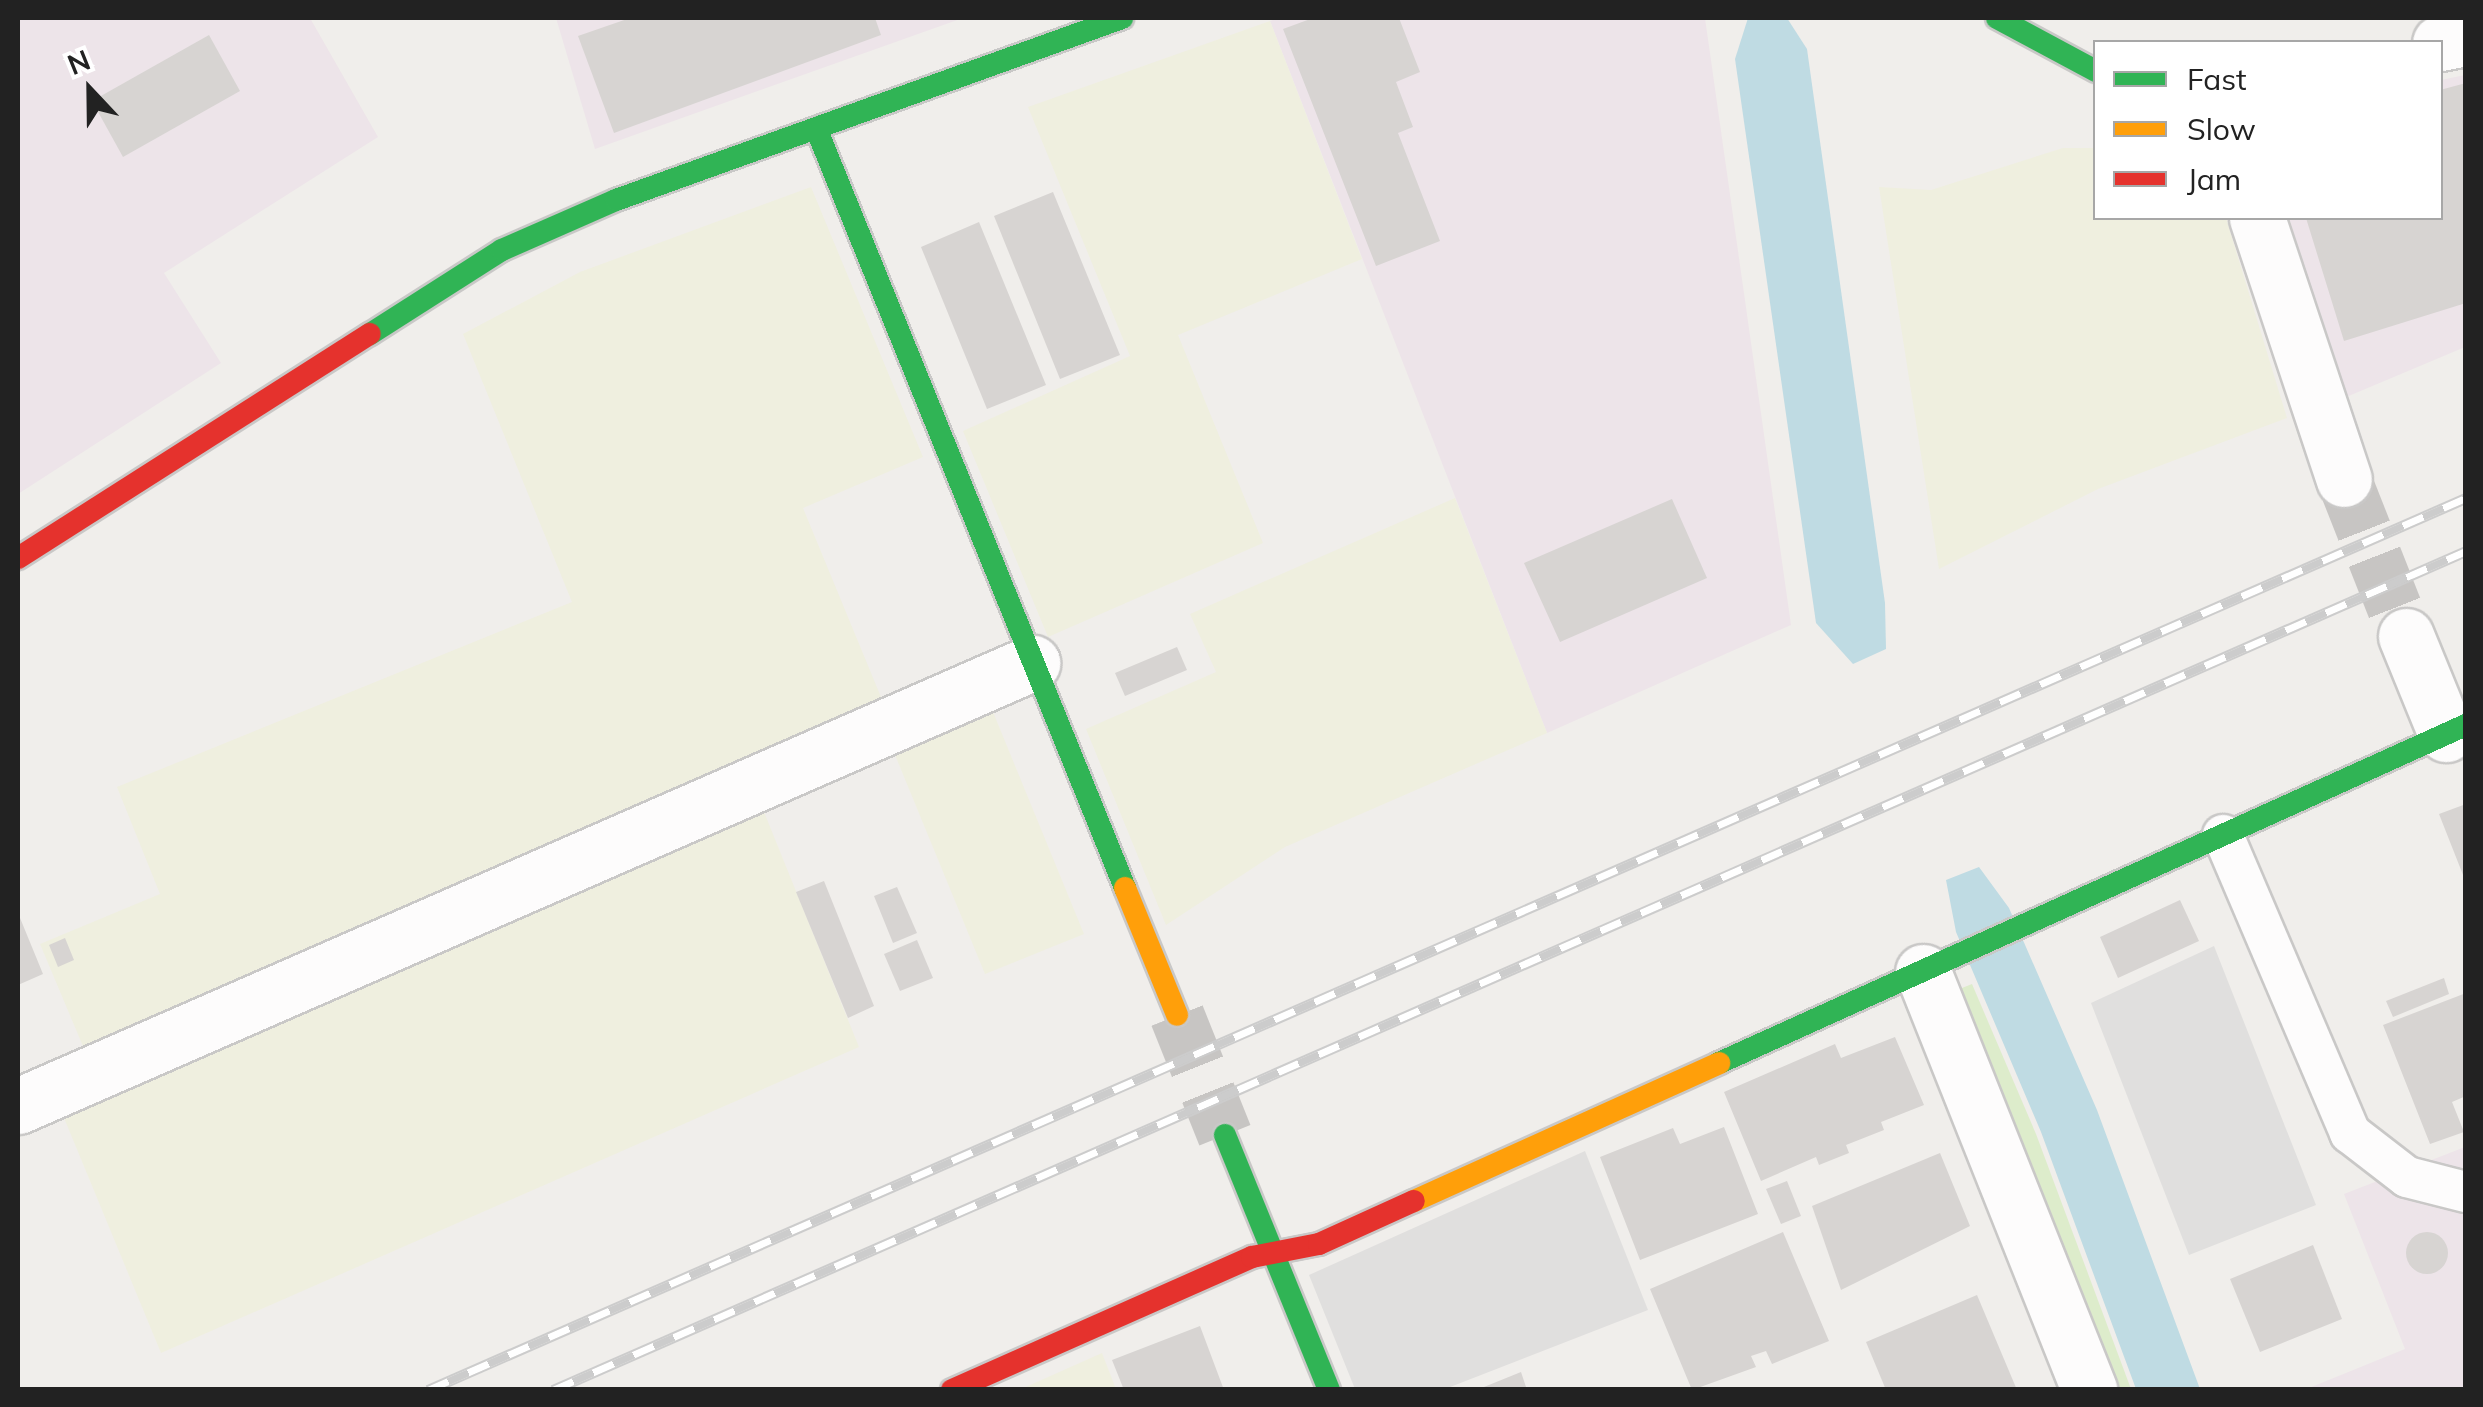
<!DOCTYPE html>
<html>
<head>
<meta charset="utf-8">
<style>
	body { margin:0 }
	#map { position:relative; width:2483px; height:1407px; overflow:hidden; background:#f0eeeb; font-family:Mulish,sans-serif }
	div>[style] { position:absolute }
	.industrial>* { inset:0; background:#ede4e9 }
	.farmland>* { inset:0; background:#efefdf }
	.grass>* { inset:0; background:#ddeccb }
	.parking>* { inset:0; background:#e0dfde }
	.water>* { inset:0; background:#bfdbe3 }
	.building>* { inset:0; background:#d7d4d2 }
	.round { border-radius:50% }
	.street-tunnel>* { height:55px; margin-top:-27.5px; transform-origin:0; background:repeating-linear-gradient(90deg,#c7c5c3 0 55px,transparent 0 83px) }
	.secondary-tunnel>* { height:55px; margin-top:-27.5px; transform-origin:0; background:repeating-linear-gradient(90deg,#c7c5c3 0 55px,transparent 0 83px) }
	.roads { filter:drop-shadow(2px 0 #c9c8c7) drop-shadow(-2px 0 #c9c8c7) drop-shadow(0 2px #c9c8c7) drop-shadow(0 -2px #c9c8c7) }
	.lane>* { height:40px; margin:-20px; padding:0 20px; transform-origin:20px; border-radius:20px; background:#fdfcfc }
	.street>* { height:55px; margin:-27.5px; padding:0 27.5px; transform-origin:27.5px; border-radius:27.5px; background:#fdfcfc }
	.fast>* { height:22px; margin:-11px; padding:0 11px; transform-origin:11px; border-radius:11px; background:#30b455 }
	.slow>* { height:22px; margin:-11px; padding:0 11px; transform-origin:11px; border-radius:11px; background:#ff9f0a }
	.jam>* { height:22px; margin:-11px; padding:0 11px; transform-origin:11px; border-radius:11px; background:#e5322d }
	.rail>* { height:11px; margin-top:-5.5px; transform-origin:0; background:repeating-linear-gradient(90deg,#fff 0 22px,#ccc 0 44px); box-sizing:border-box; border-block:2px solid #ccc }
	span { translate:-50% -50%; white-space:nowrap; text-align:center; line-height:1.15; -webkit-text-stroke:8px #fff; paint-order:stroke }
	.frame { position:absolute; inset:0; border:20px solid #222; pointer-events:none }
	.legend { position:absolute; left:2093px; top:40px; width:350px; height:180px; box-sizing:border-box; background:#fff; border:2px solid #a7a7a7; margin:0; padding:12px 18px; list-style:none; font-size:30px; color:#222 }
	.legend li { display:flex; align-items:center; gap:20px; height:50px }
	.legend b { width:50px; border:2px solid #a7a7a7 }
	.north { position:absolute; left:40px; top:40px; width:100px; height:100px; -webkit-text-stroke:8px #fff; paint-order:stroke; rotate:338deg; font-size:28px; font-weight:700; line-height:40px; text-align:center; color:#222 }
	.north::after { content:''; display:block; margin:auto; width:35px; height:45px; background:#222; clip-path:polygon(50% 0,100% 100%,50% 72%,0 100%) }
</style>
</head>
<body>
<div id="map">
	<div class="industrial">
		<div style="clip-path:polygon(18px 18px,310px 18px,378px 137px,164px 273px,221px 363px,18px 494px)"></div>
		<div style="clip-path:polygon(556px 18px,963px 18px,595px 149px)"></div>
		<div style="clip-path:polygon(1279px 18px,1705px 18px,1791px 625px,1547px 733px,1270px 21px)"></div>
		<div style="clip-path:polygon(2465px 75px,2465px 347px,2344px 398px,2289px 218px,2440px 218px,2441px 80px)"></div>
		<div style="clip-path:polygon(2465px 1147px,2465px 1389px,2304px 1390px,2405px 1349px,2344px 1194px)"></div>
	</div>
	<div class="farmland">
		<div style="clip-path:polygon(1270px 21px,1362px 259px,1178px 335px,1263px 543px,1048px 637px,963px 431px,1130px 356px,1028px 107px)"></div>
		<div style="clip-path:polygon(2063px 148px,2095px 148px,2096px 218px,2226px 218px,2287px 418px,2098px 489px,1939px 569px,1879px 187px,1931px 190px)"></div>
		<div style="clip-path:polygon(811px 187px,923px 457px,803px 508px,883px 702px,85px 1051px,40px 944px,160px 894px,117px 787px,572px 602px,463px 334px,580px 272px)"></div>
		<div style="clip-path:polygon(1455px 498px,1547px 733px,1285px 847px,1166px 925px,1086px 729px,1216px 672px,1190px 614px)"></div>
		<div style="clip-path:polygon(991px 707px,1084px 934px,985px 974px,893px 750px)"></div>
		<div style="clip-path:polygon(762px 807px,859px 1047px,161px 1353px,62px 1113px)"></div>
		<div style="clip-path:polygon(1102px 1353px,1116px 1389px,1019px 1390px)"></div>
	</div>
	<div class="grass">
		<div style="clip-path:polygon(1972px 984px,2036px 1134px,2131px 1389px,2115px 1389px,1957px 990px)"></div>
	</div>
	<div class="parking">
		<div style="clip-path:polygon(2214px 946px,2316px 1205px,2189px 1255px,2091px 1003px)"></div>
		<div style="clip-path:polygon(1585px 1151px,1648px 1310px,1445px 1389px,1355px 1389px,1309px 1275px)"></div>
	</div>
	<div class="water">
		<div style="clip-path:polygon(1748px 18px,1787px 18px,1807px 49px,1885px 603px,1886px 649px,1853px 664px,1816px 623px,1735px 59px)"></div>
		<div style="clip-path:polygon(1979px 867px,2009px 908px,2097px 1110px,2200px 1389px,2136px 1389px,2041px 1132px,1956px 932px,1946px 880px)"></div>
	</div>
	<div class="building">
		<div style="clip-path:polygon(630px 18px,875px 18px,881px 35px,614px 133px,578px 36px)"></div>
		<div style="clip-path:polygon(1313px 18px,1399px 18px,1420px 72px,1396px 82px,1413px 127px,1398px 133px,1440px 241px,1376px 266px,1283px 29px)"></div>
		<div style="clip-path:polygon(209px 35px,240px 91px,123px 157px,92px 101px)"></div>
		<div style="clip-path:polygon(2466px 83px,2466px 303px,2344px 341px,2306px 218px,2440px 218px,2440px 90px)"></div>
		<div style="clip-path:polygon(1053px 192px,1120px 355px,1060px 379px,994px 216px)"></div>
		<div style="clip-path:polygon(979px 222px,1046px 385px,987px 409px,921px 247px)"></div>
		<div style="clip-path:polygon(1672px 499px,1707px 578px,1560px 642px,1524px 563px)"></div>
		<div style="clip-path:polygon(1177px 647px,1187px 670px,1125px 696px,1115px 673px)"></div>
		<div style="clip-path:polygon(2466px 804px,2466px 880px,2465px 880px,2439px 814px)"></div>
		<div style="clip-path:polygon(824px 881px,874px 1006px,848px 1018px,796px 892px)"></div>
		<div style="clip-path:polygon(897px 887px,917px 933px,893px 943px,874px 896px)"></div>
		<div style="clip-path:polygon(2180px 900px,2199px 941px,2118px 978px,2100px 937px)"></div>
		<div style="clip-path:polygon(18px 913px,43px 974px,18px 985px)"></div>
		<div style="clip-path:polygon(65px 938px,74px 960px,58px 967px,49px 945px)"></div>
		<div style="clip-path:polygon(917px 940px,933px 978px,900px 991px,884px 954px)"></div>
		<div style="clip-path:polygon(2444px 978px,2449px 994px,2393px 1017px,2386px 1001px)"></div>
		<div style="clip-path:polygon(2466px 993px,2466px 1096px,2452px 1102px,2464px 1132px,2430px 1144px,2383px 1025px)"></div>
		<div style="clip-path:polygon(1895px 1037px,1924px 1105px,1881px 1122px,1884px 1130px,1846px 1145px,1849px 1153px,1819px 1165px,1816px 1157px,1761px 1181px,1724px 1092px,1835px 1044px,1841px 1058px)"></div>
		<div style="clip-path:polygon(1724px 1127px,1758px 1214px,1640px 1260px,1600px 1157px,1673px 1128px,1680px 1144px)"></div>
		<div style="clip-path:polygon(1940px 1153px,1970px 1226px,1841px 1290px,1812px 1206px)"></div>
		<div style="clip-path:polygon(1787px 1181px,1801px 1216px,1781px 1224px,1766px 1189px)"></div>
		<div class="round" style="left:2406px;top:1232px;width:42px;height:42px"></div>
		<div style="clip-path:polygon(1783px 1232px,1829px 1341px,1772px 1364px,1766px 1351px,1751px 1356px,1756px 1367px,1692px 1390px,1650px 1289px)"></div>
		<div style="clip-path:polygon(2313px 1245px,2342px 1319px,2260px 1352px,2230px 1279px)"></div>
		<div style="clip-path:polygon(1977px 1295px,2017px 1390px,1886px 1390px,1866px 1342px)"></div>
		<div style="clip-path:polygon(1200px 1326px,1224px 1390px,1124px 1390px,1112px 1360px)"></div>
		<div style="clip-path:polygon(1521px 1372px,1527px 1390px,1479px 1390px,1479px 1389px)"></div>
	</div>
	<div class="street-tunnel">
		<div style="left:2344px;top:479px;width:169px;rotate:68.5deg"></div>
	</div>
	<div class="secondary-tunnel">
		<div style="left:1177px;top:1015px;width:129px;rotate:68.2deg"></div>
	</div>
	<div class="roads">
		<div class="lane">
			<div style="left:2223px;top:835px;width:324px;rotate:66.9deg"></div>
			<div style="left:2350px;top:1133px;width:72px;rotate:37.7deg"></div>
			<div style="left:2407px;top:1177px;width:61px;rotate:14.3deg"></div>
		</div>
		<div class="street">
			<div style="left:2440px;top:43px;width:26px;rotate:-11deg"></div>
			<div style="left:2257px;top:218px;width:275px;rotate:71.6deg"></div>
			<div style="left:2406px;top:636px;width:106px;rotate:67.8deg"></div>
			<div style="left:1923px;top:972px;width:450px;rotate:68.3deg"></div>
			<div style="left:18px;top:1106px;width:1107px;rotate:-23.6deg"></div>
		</div>
		<div class="fast">
			<div style="left:1997px;top:18px;width:112px;rotate:28.2deg"></div>
			<div style="left:816px;top:128px;width:820px;rotate:67.87deg"></div>
			<div style="left:370px;top:334px;width:156px;rotate:-32.5deg"></div>
			<div style="left:502px;top:250px;width:124px;rotate:-23.7deg"></div>
			<div style="left:616px;top:200px;width:538px;rotate:-19.78deg"></div>
			<div style="left:1719px;top:1063px;width:820px;rotate:-24.35deg"></div>
			<div style="left:1225px;top:1135px;width:275px;rotate:67.8deg"></div>
		</div>
		<div class="slow">
			<div style="left:1125px;top:888px;width:137px;rotate:67.7deg"></div>
			<div style="left:1414px;top:1201px;width:335px;rotate:-24.3deg"></div>
		</div>
		<div class="jam">
			<div style="left:18px;top:558px;width:417px;rotate:-32.5deg"></div>
			<div style="left:952px;top:1390px;width:328px;rotate:-23.9deg"></div>
			<div style="left:1252px;top:1257px;width:68px;rotate:-11deg"></div>
			<div style="left:1319px;top:1244px;width:104px;rotate:-24.4deg"></div>
		</div>
	</div>
	<div class="rail">
		<div style="left:428px;top:1390px;width:2225px;rotate:-23.64deg"></div>
		<div style="left:553px;top:1390px;width:2089px;rotate:-23.68deg"></div>
	</div>
	<div class="frame"></div>
	<ul class="legend">
	<li><b style="height:12px;background:#30b455"></b>Fast</li>
	<li><b style="height:12px;background:#ff9f0a"></b>Slow</li>
	<li><b style="height:12px;background:#e5322d"></b>Jam</li>
	</ul>
	<div class="north">N</div>
</div>
</body>
</html>
